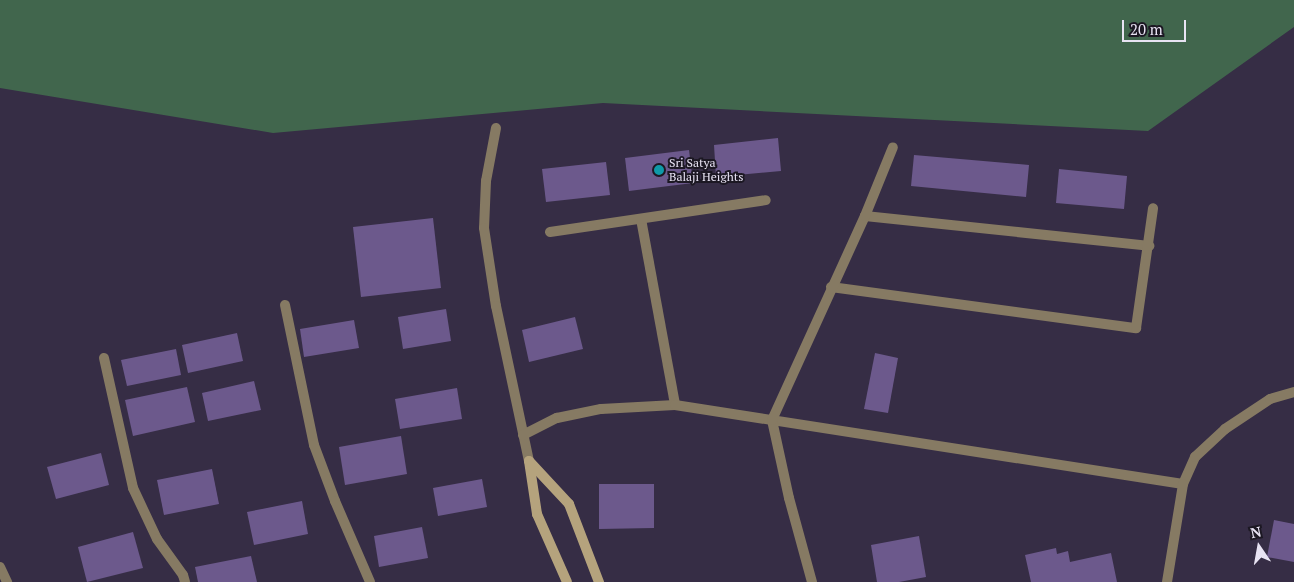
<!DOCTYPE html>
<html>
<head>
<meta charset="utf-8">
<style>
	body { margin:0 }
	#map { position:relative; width:1294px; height:582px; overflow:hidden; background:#362d45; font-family:"PT Serif",serif }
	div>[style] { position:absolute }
	.green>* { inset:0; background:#41664d }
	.building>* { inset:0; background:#6c598c }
	.street>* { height:10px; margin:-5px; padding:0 5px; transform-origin:5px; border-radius:5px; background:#867a63 }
	.secondary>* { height:10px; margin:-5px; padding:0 5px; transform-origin:5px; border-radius:5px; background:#b5a37d }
	.dots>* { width:14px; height:14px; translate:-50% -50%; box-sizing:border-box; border:2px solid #1c1823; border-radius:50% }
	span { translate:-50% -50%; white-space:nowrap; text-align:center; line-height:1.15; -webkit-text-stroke:4px #1c1823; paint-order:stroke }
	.poi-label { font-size:12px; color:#e8e3f3 }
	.left { translate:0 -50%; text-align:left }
	.north { position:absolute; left:1234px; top:522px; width:50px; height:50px; -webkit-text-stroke:4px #1c1823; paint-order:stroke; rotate:348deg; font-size:14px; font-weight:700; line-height:20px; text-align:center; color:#e8e3f3 }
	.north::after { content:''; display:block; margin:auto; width:18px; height:22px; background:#e8e3f3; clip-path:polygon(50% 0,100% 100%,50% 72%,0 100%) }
	.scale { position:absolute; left:1122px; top:20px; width:64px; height:22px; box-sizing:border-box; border:2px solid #e8e3f3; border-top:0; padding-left:6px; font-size:15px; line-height:18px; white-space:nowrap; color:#e8e3f3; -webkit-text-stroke:4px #1c1823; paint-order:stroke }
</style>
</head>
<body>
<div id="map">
	<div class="green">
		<div style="clip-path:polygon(0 0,1294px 0,1294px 27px,1148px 131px,603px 103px,273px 133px,0 88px)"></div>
	</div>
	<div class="building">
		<div style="clip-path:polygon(778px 138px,781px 171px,716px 177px,714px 145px)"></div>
		<div style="clip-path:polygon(689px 150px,693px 183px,629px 191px,625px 158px)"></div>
		<div style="clip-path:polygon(914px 155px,1029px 165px,1026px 197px,911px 186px)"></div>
		<div style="clip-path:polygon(606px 162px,610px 195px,546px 202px,542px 169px)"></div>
		<div style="clip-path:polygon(1059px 169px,1127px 176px,1124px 209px,1056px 203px)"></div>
		<div style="clip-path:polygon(433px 218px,441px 288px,361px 297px,353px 227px)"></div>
		<div style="clip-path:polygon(446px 309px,451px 341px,403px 349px,398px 317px)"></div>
		<div style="clip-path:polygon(575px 317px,583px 349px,529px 362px,522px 330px)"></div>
		<div style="clip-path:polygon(354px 320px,359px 348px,304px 357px,300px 329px)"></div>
		<div style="clip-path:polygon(237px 333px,243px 361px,188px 373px,182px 345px)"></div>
		<div style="clip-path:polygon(176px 349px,181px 375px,127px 386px,121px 360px)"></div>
		<div style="clip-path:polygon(875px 353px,898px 358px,888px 413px,864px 409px)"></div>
		<div style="clip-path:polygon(254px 381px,261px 410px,208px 421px,202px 393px)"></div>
		<div style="clip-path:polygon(187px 387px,195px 422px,133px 436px,125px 400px)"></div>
		<div style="clip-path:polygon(457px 388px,462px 419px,400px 429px,395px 399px)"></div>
		<div style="clip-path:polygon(401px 436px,407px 474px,345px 485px,339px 447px)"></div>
		<div style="clip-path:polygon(101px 453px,109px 485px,56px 499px,47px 467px)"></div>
		<div style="clip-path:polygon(212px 469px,219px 504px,164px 515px,157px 480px)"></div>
		<div style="clip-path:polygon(482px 479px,487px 507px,438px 516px,433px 488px)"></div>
		<div style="clip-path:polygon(599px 484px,654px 484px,654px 528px,599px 529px)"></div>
		<div style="clip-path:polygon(302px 501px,308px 534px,254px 545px,247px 512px)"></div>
		<div style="clip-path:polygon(1274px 520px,1294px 524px,1294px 562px,1267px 557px)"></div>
		<div style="clip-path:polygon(422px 527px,428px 558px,379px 567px,374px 536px)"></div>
		<div style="clip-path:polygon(133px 532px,143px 568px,87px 582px,78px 547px)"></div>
		<div style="clip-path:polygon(919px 536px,926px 577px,899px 582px,877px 582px,871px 545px)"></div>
		<div style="clip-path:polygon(1056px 548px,1057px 554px,1068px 551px,1070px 562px,1111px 553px,1117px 582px,1031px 582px,1025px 555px)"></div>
		<div style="clip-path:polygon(251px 556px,257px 582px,198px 582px,195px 567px)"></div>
	</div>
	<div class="street">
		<div style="left:496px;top:128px;width:54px;rotate:100.7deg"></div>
		<div style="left:486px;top:181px;width:47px;rotate:92.4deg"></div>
		<div style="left:484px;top:228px;width:79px;rotate:81.3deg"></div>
		<div style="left:496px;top:306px;width:158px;rotate:78deg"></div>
		<div style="left:865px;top:216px;width:286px;rotate:6deg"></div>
		<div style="left:641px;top:219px;width:189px;rotate:79.6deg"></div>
		<div style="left:550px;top:232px;width:218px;rotate:-8.4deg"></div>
		<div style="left:831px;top:287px;width:308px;rotate:7.7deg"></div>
		<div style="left:1136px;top:328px;width:121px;rotate:-81.9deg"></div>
		<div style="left:285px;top:305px;width:143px;rotate:78.3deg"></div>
		<div style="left:314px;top:445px;width:60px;rotate:69.4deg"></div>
		<div style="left:335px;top:501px;width:88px;rotate:66.6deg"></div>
		<div style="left:104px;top:358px;width:133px;rotate:77.4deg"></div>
		<div style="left:133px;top:488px;width:56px;rotate:64.8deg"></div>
		<div style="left:157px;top:539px;width:44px;rotate:54.2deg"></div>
		<div style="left:183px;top:575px;width:7px;rotate:74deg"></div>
		<div style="left:523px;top:435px;width:38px;rotate:-27deg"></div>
		<div style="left:557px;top:418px;width:45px;rotate:-11.6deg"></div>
		<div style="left:601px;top:409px;width:74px;rotate:-3.1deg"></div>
		<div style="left:675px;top:405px;width:514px;rotate:8.84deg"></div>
		<div style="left:1183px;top:484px;width:30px;rotate:-66deg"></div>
		<div style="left:1195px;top:457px;width:41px;rotate:-43deg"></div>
		<div style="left:1225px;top:429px;width:54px;rotate:-33.7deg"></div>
		<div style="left:1270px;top:399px;width:25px;rotate:-16deg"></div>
		<div style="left:0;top:567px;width:17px;rotate:65deg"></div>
		<div style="left:812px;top:582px;width:87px;rotate:-105.3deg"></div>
		<div style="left:789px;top:498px;width:80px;rotate:-102.3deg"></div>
		<div style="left:772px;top:420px;width:224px;rotate:-65.5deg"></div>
		<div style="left:865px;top:216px;width:74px;rotate:-67.9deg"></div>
		<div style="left:1167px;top:582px;width:99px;rotate:-80.7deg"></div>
	</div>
	<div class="secondary">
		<div style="left:529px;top:461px;width:59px;rotate:47.1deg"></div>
		<div style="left:569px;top:504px;width:84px;rotate:69deg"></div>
		<div style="left:529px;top:461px;width:54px;rotate:81.4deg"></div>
		<div style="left:537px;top:514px;width:74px;rotate:66.2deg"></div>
	</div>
	<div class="dots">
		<div style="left:659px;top:170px;background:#0f9aa8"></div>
	</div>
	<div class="poi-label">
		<span class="left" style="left:669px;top:170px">Sri Satya<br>Balaji Heights</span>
	</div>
	<div class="north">N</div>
	<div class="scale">20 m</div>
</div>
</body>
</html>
